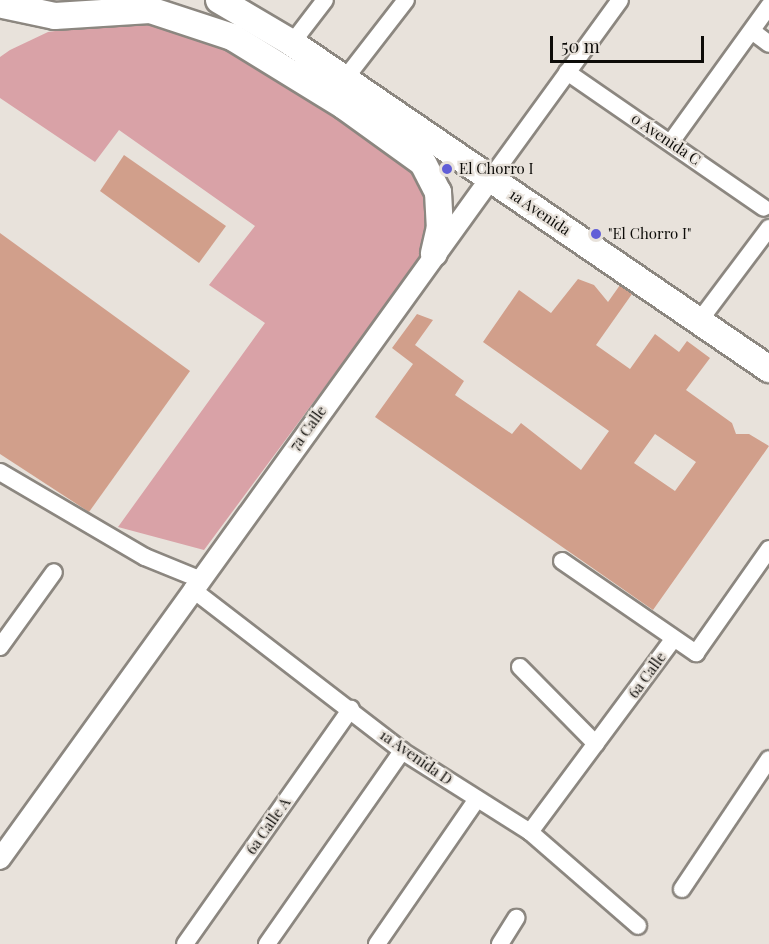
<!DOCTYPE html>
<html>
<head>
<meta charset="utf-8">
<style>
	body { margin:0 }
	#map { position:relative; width:769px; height:944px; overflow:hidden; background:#e8e2db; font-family:"Playfair Display",serif }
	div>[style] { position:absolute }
	.forest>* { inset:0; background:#d9a2a7 }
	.building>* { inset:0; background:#d19f8b }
	.roads { filter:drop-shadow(2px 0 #8c8780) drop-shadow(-2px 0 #8c8780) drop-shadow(0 2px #8c8780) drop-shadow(0 -2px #8c8780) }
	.minor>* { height:16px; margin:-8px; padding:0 8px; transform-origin:8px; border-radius:8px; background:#fff }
	.tertiary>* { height:20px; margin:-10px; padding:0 10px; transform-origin:10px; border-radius:10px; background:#fff }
	.primary>* { height:26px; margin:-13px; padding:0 13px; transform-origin:13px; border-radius:13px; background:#fff }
	.dots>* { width:16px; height:16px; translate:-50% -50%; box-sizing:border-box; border:3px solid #e8e2db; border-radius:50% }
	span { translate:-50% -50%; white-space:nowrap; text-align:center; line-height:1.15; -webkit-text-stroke:4.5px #e8e2db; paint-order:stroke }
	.street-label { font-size:15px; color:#0d0c09 }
	.poi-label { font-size:15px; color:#0d0c09 }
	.left { translate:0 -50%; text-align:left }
	.scale { position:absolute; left:550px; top:36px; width:154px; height:27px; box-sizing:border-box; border:3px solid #0d0c09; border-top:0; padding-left:8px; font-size:18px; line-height:21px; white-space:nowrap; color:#0d0c09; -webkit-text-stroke:4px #e8e2db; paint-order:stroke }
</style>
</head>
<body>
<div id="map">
	<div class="forest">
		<div style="clip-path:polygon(140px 19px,264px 61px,423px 176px,430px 214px,424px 253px,204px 550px,118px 527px,265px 323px,209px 285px,255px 226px,119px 130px,95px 162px,0 98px,0 57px,10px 50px,48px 32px)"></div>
	</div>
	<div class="building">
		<div style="clip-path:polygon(124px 155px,226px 226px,199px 263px,100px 191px)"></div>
		<div style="clip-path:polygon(0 233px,190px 371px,89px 512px,0 454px)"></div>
		<div style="clip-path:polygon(evenodd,578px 279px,594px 285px,608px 302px,620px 285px,632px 294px,596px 345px,630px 369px,655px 334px,679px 352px,687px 341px,710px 358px,686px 390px,732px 423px,736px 434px,749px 434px,769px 446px,653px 610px,375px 417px,413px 364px,392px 348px,417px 314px,433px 320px,415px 345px,464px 381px,455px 395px,512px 434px,521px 423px,581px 470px,609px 431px,483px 342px,519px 290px,551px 313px,578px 279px,655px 434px,696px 462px,675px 491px,634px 463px,655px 434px)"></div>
	</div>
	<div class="roads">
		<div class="minor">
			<div style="left:752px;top:31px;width:21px;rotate:37deg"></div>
			<div style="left:292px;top:43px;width:54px;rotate:-52.5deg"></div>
			<div style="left:567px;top:72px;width:239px;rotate:34.6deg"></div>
			<div style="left:344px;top:80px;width:101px;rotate:-52.2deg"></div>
			<div style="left:671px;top:142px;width:168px;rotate:-54.2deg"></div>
			<div style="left:490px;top:179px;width:221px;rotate:-54deg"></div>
			<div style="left:700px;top:320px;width:115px;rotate:-53.1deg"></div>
			<div style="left:0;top:472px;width:168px;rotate:30.4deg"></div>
			<div style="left:145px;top:557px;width:58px;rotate:22.2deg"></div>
			<div style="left:562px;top:561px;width:163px;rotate:34.5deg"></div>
			<div style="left:696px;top:653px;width:127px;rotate:-54.9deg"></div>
			<div style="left:192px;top:589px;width:265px;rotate:37.6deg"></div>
			<div style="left:402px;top:751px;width:151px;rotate:32.3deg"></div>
			<div style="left:530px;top:832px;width:143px;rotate:41deg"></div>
			<div style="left:0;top:647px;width:92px;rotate:-54.2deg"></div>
			<div style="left:520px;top:667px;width:108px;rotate:45.4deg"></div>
			<div style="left:530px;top:832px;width:238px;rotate:-53.4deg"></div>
			<div style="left:682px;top:889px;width:156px;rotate:-56.2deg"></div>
			<div style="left:185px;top:944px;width:288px;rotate:-54.8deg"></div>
			<div style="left:267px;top:944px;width:236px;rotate:-55deg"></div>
			<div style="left:377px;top:944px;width:176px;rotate:-55.4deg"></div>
			<div style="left:500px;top:944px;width:31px;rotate:-58deg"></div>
		</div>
		<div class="tertiary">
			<div style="left:0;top:859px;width:838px;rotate:-54.22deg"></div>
		</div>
		<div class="primary">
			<div style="left:219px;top:0;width:85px;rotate:30.5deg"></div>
			<div style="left:292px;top:43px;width:578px;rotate:34.35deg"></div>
			<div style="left:3px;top:5px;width:53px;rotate:11.9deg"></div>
			<div style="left:55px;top:16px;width:95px;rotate:-3.6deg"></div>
			<div style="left:150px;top:10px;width:86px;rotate:18.2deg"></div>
			<div style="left:232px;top:37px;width:132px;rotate:31.6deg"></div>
			<div style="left:344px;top:106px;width:97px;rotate:35.8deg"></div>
			<div style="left:423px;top:163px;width:33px;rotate:63deg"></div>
			<div style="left:438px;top:192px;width:35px;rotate:87deg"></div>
			<div style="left:440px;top:227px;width:27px;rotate:103deg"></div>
		</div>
	</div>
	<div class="dots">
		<div style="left:447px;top:169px;background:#615ed7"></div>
		<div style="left:596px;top:234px;background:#615ed7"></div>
	</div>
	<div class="street-label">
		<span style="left:666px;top:139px;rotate:34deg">0 Avenida C</span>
		<span style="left:540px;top:212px;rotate:34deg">1a Avenida</span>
		<span style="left:308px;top:428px;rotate:-54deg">7a Calle</span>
		<span style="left:647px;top:675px;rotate:-54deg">6a Calle</span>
		<span style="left:416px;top:757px;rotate:35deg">1a Avenida D</span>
		<span style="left:268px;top:826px;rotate:-55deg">6a Calle A</span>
	</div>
	<div class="poi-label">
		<span class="left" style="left:459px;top:169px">El Chorro I</span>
		<span class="left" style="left:608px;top:234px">"El Chorro I"</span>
	</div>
	<div class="scale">50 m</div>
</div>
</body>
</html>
